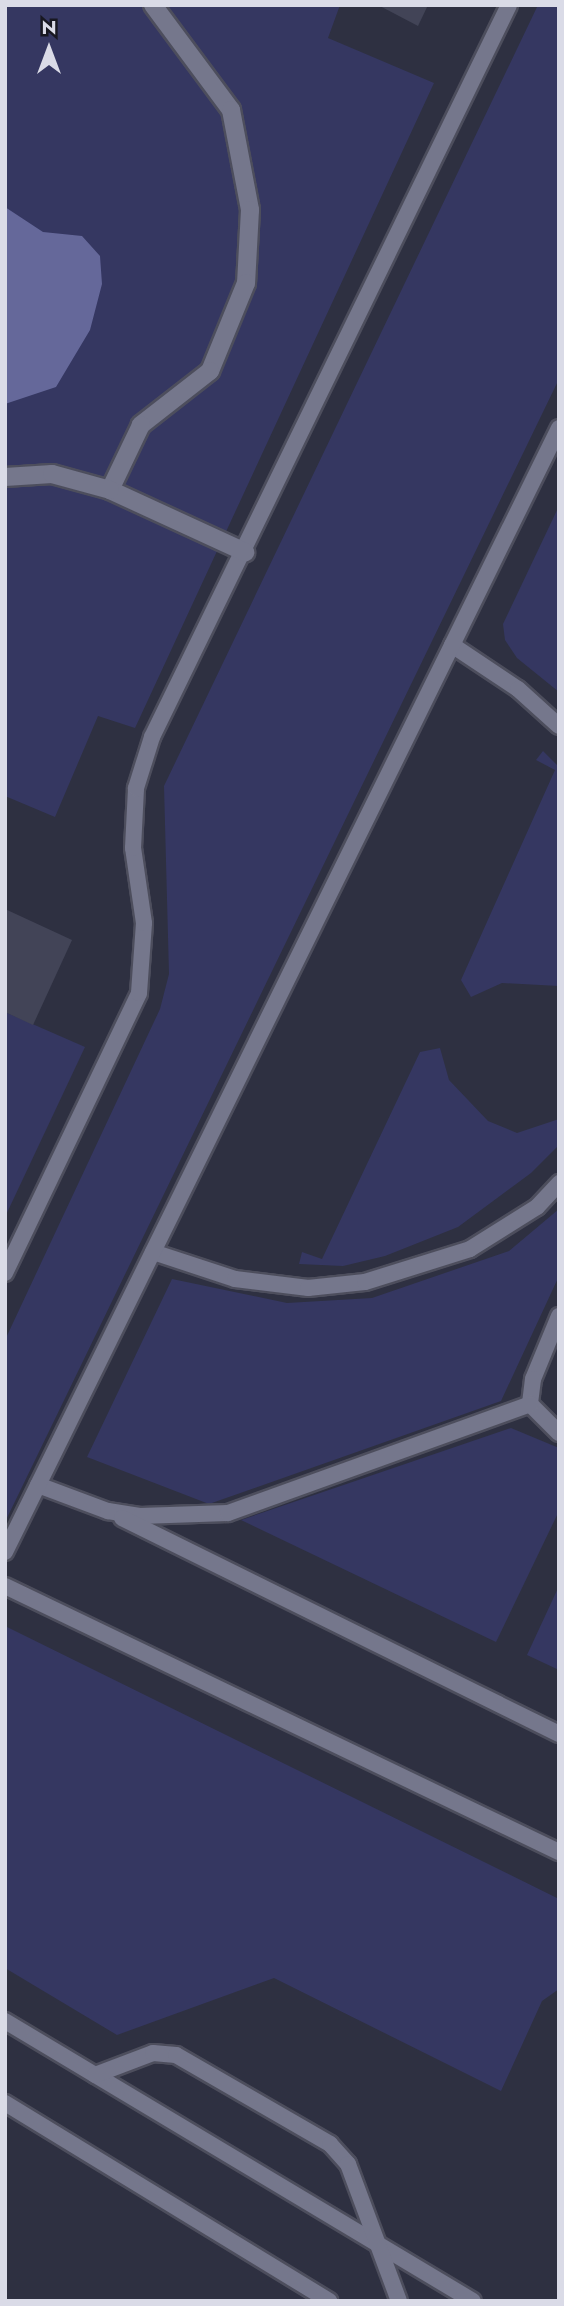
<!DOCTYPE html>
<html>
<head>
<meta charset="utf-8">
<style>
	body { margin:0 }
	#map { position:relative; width:564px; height:2306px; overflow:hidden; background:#2e3041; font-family:Jost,sans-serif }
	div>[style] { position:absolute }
	.green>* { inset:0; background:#353761 }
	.water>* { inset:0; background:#65689a }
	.building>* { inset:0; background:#424457 }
	.roads { filter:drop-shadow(2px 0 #4d4e5d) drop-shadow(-2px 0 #4d4e5d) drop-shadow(0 2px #4d4e5d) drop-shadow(0 -2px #4d4e5d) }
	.service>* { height:16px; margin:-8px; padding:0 8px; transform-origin:8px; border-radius:8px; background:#75778c }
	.minor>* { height:18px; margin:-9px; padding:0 9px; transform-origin:9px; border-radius:9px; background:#75778c }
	span { translate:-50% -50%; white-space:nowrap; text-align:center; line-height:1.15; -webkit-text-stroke:5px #181821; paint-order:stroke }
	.frame { position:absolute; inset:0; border:7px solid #dadbe7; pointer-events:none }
	.north { position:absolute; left:14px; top:14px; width:70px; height:70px; -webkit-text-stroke:5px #181821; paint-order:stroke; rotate:0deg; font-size:19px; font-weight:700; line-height:28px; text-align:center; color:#dadbe7 }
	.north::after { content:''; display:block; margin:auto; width:24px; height:32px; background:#dadbe7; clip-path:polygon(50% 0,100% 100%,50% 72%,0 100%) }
</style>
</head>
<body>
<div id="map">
	<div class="green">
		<div style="clip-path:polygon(5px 5px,340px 5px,328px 38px,434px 83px,135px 728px,98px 716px,55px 817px,5px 796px)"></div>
		<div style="clip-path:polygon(538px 5px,559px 5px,559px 379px,5px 1522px,5px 1340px,160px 1009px,169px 974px,164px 786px)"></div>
		<div style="clip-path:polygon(559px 506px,559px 692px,517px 658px,505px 640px,503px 624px)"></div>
		<div style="clip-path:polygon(543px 751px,559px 767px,559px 986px,502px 983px,471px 997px,461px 980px,555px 770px,536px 760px)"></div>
		<div style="clip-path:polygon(5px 1012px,85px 1047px,5px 1217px)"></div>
		<div style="clip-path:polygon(440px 1048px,449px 1080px,488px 1121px,517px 1133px,559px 1119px,559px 1145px,531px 1173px,458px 1227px,385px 1256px,343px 1266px,299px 1264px,302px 1252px,322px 1259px,420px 1052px)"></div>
		<div style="clip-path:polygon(559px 1209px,559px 1276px,501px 1401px,209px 1504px,87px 1457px,172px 1279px,287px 1303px,372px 1298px,509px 1251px)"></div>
		<div style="clip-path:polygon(511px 1428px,559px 1448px,559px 1511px,496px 1642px,241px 1520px)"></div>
		<div style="clip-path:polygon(559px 1586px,559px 1670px,527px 1655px)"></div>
		<div style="clip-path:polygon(5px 1626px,559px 1899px,559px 1989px,542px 2001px,501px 2091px,274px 1978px,117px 2035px,5px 1968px)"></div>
	</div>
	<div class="water">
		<div style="clip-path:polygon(5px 207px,43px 232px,82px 236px,100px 256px,102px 284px,90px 330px,56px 387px,5px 404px)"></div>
	</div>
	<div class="building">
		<div style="clip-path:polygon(378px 5px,428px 5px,418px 26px)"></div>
		<div style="clip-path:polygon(5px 909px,72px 940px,33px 1025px,5px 1012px)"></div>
	</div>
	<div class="roads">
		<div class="service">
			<div style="left:452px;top:645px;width:79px;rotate:33.7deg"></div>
			<div style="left:518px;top:689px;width:55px;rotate:42.1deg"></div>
			<div style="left:153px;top:1252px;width:86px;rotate:18.2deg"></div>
			<div style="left:235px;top:1279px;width:74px;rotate:7deg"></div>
			<div style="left:308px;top:1288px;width:57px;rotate:-6deg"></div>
			<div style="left:365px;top:1282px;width:110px;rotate:-17.4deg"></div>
			<div style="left:470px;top:1249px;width:79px;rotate:-32.1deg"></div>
			<div style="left:537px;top:1207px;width:33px;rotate:-47deg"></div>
			<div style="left:5px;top:1273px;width:310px;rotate:-64.4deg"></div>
			<div style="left:139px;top:993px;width:70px;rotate:-85.9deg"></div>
			<div style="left:144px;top:923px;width:76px;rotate:-98.3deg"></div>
			<div style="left:133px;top:848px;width:60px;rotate:-87.1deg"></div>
			<div style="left:136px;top:788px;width:53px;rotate:-72.6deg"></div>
			<div style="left:152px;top:737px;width:814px;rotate:-64deg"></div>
			<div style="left:559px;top:1316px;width:68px;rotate:112.4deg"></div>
			<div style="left:533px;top:1379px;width:25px;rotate:97deg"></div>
			<div style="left:530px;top:1404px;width:41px;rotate:45deg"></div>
			<div style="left:38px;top:1485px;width:75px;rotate:20.4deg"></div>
			<div style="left:108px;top:1511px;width:32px;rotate:9deg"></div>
			<div style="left:140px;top:1516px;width:88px;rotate:-2deg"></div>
			<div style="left:228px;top:1513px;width:321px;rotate:-19.8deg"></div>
			<div style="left:122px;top:1518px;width:487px;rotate:26.3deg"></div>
			<div style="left:5px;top:1552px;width:1253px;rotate:-63.76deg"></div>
			<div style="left:5px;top:1586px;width:615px;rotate:25.65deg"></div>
			<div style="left:5px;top:2021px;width:545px;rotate:30.89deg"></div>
			<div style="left:95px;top:2075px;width:62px;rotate:-20.8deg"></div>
			<div style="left:153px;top:2053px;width:23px;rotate:5deg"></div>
			<div style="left:176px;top:2055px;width:178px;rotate:30deg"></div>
			<div style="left:330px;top:2144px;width:27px;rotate:48deg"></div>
			<div style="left:348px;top:2164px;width:146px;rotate:69.6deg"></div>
			<div style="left:5px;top:2103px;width:380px;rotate:31.4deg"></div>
		</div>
		<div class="minor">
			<div style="left:153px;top:5px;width:131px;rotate:53.4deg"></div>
			<div style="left:231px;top:110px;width:102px;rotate:79.2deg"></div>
			<div style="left:250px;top:210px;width:73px;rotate:93.1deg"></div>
			<div style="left:246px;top:283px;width:95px;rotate:112.2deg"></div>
			<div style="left:210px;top:371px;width:88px;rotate:142deg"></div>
			<div style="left:141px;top:425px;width:72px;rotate:115.5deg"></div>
			<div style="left:110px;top:490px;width:149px;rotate:24.7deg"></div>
			<div style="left:5px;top:477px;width:47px;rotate:-3.7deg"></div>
			<div style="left:52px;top:474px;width:60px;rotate:15.4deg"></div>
		</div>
	</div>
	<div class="frame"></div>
	<div class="north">N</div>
</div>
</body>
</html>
